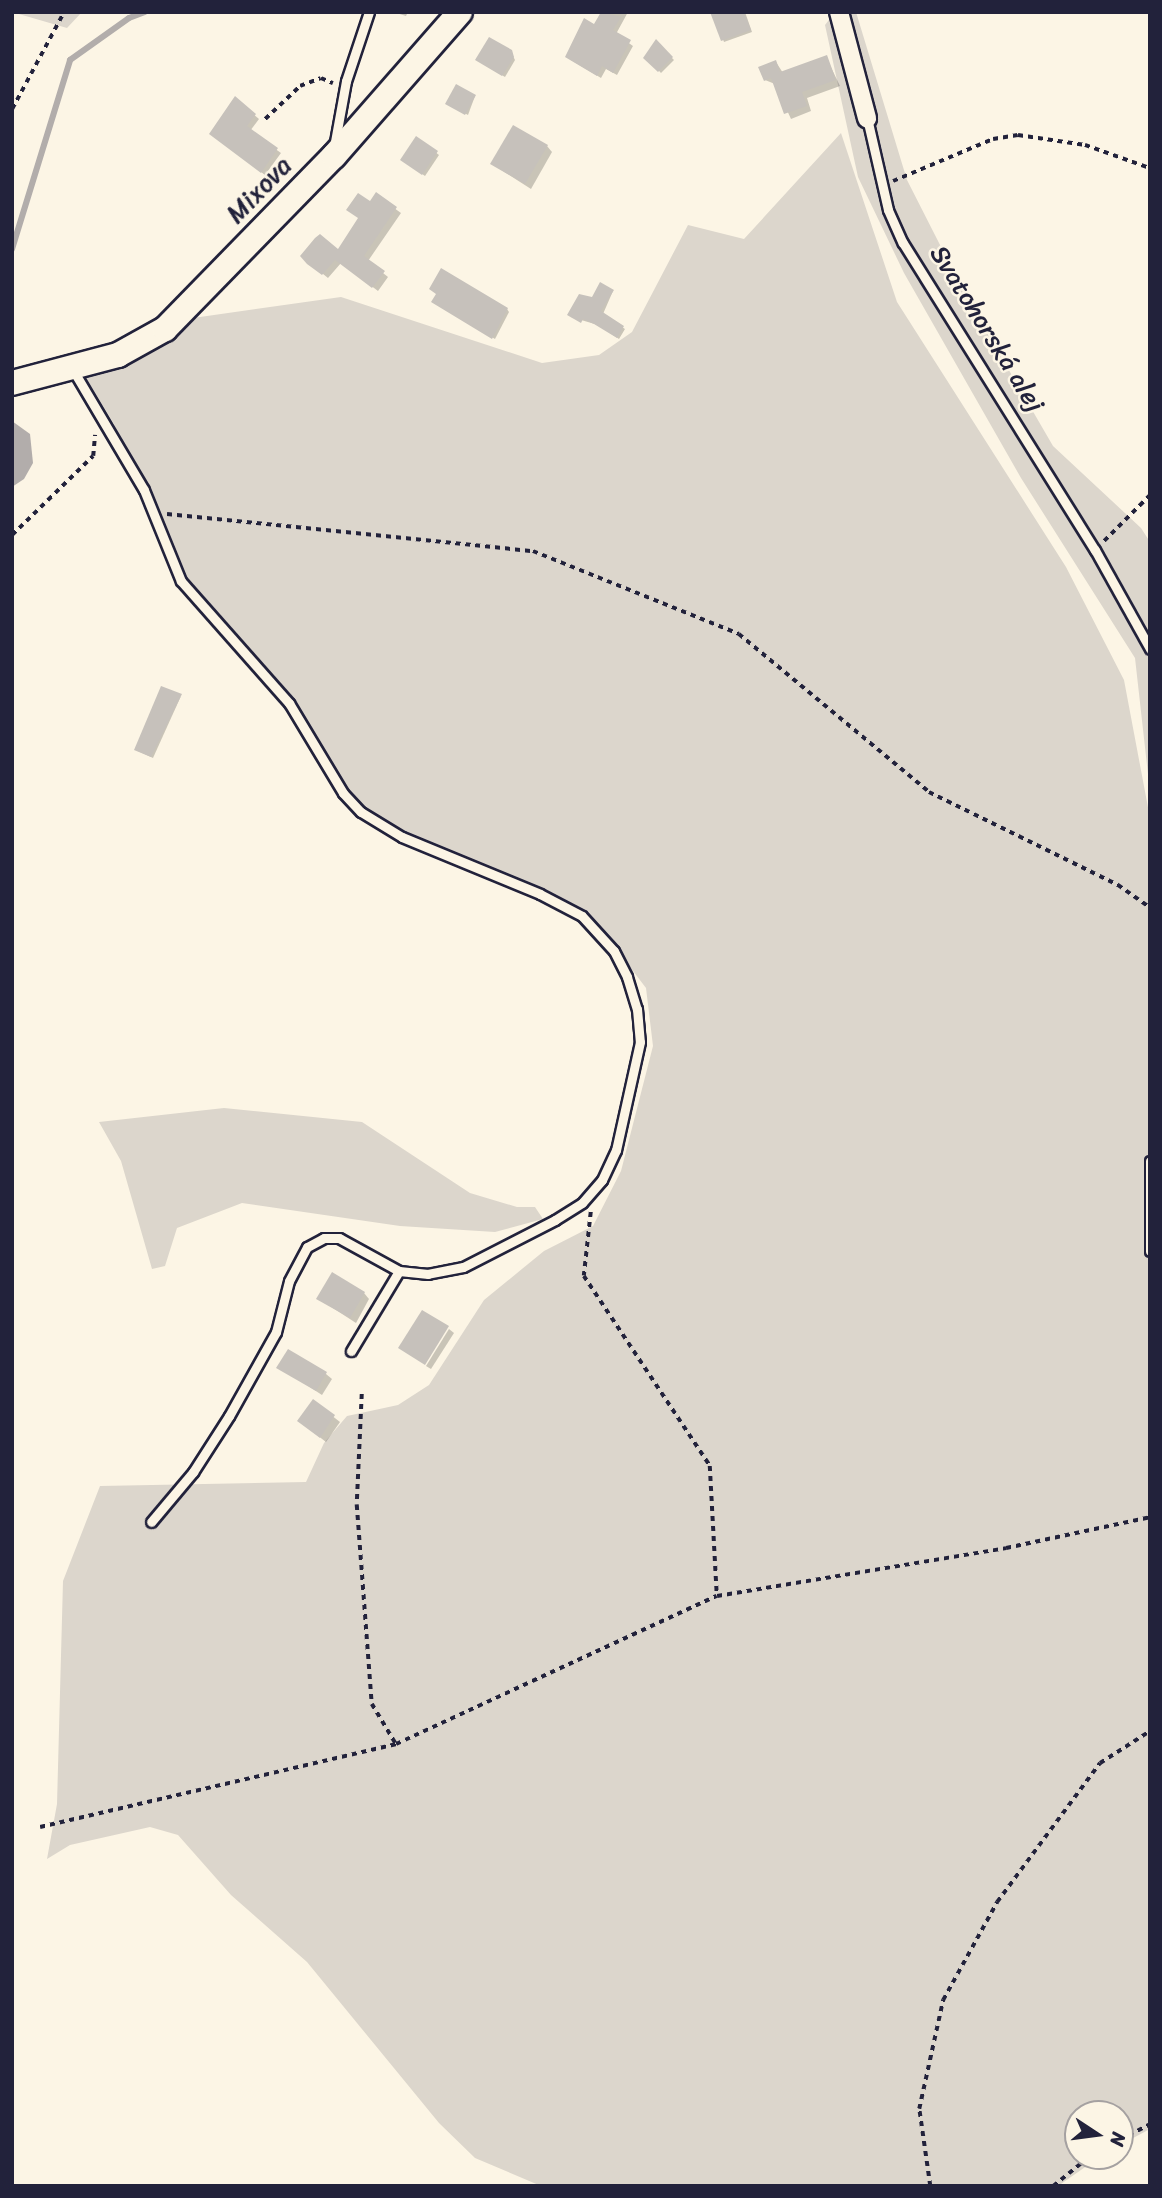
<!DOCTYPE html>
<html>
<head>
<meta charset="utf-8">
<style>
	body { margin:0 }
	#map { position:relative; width:1162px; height:2198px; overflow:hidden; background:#fcf5e5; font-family:Sriracha,sans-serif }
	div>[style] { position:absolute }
	.green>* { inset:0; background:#dcd6cc }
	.water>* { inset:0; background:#b2adab }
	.shadow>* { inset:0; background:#0003 }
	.stream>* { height:6px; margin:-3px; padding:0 3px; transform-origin:3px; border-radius:3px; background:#b2adab }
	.building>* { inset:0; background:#c6c1bb }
	.path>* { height:3.5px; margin-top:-1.75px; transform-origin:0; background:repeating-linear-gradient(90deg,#22223b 0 5px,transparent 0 10px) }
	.roads { filter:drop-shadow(2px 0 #22223b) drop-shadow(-2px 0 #22223b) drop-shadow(0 2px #22223b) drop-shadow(0 -2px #22223b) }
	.lane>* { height:9px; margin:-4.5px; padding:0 4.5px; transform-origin:4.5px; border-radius:4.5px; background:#fcf5e5 }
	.street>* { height:18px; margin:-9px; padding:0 9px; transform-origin:9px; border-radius:9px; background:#fcf5e5 }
	.secondary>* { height:24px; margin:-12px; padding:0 12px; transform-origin:12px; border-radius:12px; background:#fcf5e5 }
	span { translate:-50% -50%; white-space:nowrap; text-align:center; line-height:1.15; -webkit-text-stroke:5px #fcf5e5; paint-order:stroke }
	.street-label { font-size:26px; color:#22223b }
	.frame { position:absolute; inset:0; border:14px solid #22223b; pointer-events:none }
	.north { position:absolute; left:1064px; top:2100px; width:70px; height:70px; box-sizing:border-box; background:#fcf5e5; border:2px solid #a5a1a1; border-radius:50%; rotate:103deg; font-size:19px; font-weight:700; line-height:28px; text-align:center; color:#22223b }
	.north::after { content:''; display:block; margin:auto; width:24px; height:32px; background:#22223b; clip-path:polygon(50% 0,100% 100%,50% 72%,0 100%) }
</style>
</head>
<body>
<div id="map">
	<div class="green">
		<div style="clip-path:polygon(12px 12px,82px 12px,67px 28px)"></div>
		<div style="clip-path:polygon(835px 12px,856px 12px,907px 180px,966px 296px,1053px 446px,1141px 528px,1150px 542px,1150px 792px,1135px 658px,1021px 478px,904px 273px,858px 177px,825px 25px)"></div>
		<div style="clip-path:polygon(841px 133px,897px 302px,1066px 567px,1124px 680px,1150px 818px,1150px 2129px,1120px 2145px,1120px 2114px,1078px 2114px,1078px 2156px,1101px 2156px,1058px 2186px,541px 2186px,475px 2158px,439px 2123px,307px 1962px,231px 1895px,178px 1835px,150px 1827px,70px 1845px,47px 1859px,57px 1804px,63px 1581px,100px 1486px,306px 1482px,324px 1443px,347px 1416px,398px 1405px,429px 1385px,484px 1300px,544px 1251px,593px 1226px,621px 1171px,653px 1046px,646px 988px,592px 917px,401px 834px,363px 810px,333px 779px,297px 708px,180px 577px,114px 424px,82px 371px,149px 347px,193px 318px,341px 297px,542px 363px,599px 355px,632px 332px,688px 225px,744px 239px)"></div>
		<div style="clip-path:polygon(224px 1108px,362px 1122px,470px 1193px,517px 1207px,535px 1207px,543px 1219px,495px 1232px,400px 1226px,242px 1203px,177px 1228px,165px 1266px,152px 1269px,121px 1161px,99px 1122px)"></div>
	</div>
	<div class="water">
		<div style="clip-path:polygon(12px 421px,30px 434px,33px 463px,24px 479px,12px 487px)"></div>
	</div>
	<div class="shadow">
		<div style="clip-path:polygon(393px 12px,408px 12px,406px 16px)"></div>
		<div style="clip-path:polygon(603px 12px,628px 12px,616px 34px,633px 46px,617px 75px,606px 69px,601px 78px,571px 60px)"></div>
		<div style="clip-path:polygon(712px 12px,745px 12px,752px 32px,724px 42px)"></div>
		<div style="clip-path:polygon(656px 42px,674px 60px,661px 73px,646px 57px)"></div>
		<div style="clip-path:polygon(511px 52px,515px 60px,505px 77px,480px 62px)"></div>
		<div style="clip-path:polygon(826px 57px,840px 86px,807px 98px,811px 111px,791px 119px,775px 84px,765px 80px,776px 62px,783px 73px)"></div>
		<div style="clip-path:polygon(475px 96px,468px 115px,450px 105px)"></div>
		<div style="clip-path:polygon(235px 98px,259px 119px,250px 131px,281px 153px,265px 175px,214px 137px)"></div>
		<div style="clip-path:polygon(417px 138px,439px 155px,425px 176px,405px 162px)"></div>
		<div style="clip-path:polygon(547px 146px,552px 152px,531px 189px,492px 164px)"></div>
		<div style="clip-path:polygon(376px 195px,401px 213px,368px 261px,388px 277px,378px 291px,341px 263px,328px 278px,307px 261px,338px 251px)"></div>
		<div style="clip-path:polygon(613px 291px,603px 314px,625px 329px,619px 339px,598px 325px,571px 317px)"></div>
		<div style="clip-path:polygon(436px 304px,507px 309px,509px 312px,495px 339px)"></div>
		<div style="clip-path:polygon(181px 696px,153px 758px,138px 751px)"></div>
		<div style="clip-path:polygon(364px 1293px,369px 1299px,356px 1323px,319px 1299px)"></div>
		<div style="clip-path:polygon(449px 1329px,454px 1333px,431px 1369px,426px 1366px)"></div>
		<div style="clip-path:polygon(279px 1367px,326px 1374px,332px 1379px,322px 1395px)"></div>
		<div style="clip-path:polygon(313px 1401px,340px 1422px,326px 1442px,299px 1421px)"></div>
	</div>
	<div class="stream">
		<div style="left:12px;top:249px;width:198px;rotate:-72.9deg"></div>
		<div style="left:70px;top:60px;width:72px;rotate:-35.4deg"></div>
		<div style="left:129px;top:18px;width:17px;rotate:-21deg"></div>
	</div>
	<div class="building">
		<div style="clip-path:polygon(601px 12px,621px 17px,613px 30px,631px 40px,613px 73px,602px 66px,597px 76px,565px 57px,584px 18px,594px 24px)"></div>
		<div style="clip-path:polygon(710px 12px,744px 12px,751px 30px,721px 41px)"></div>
		<div style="clip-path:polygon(489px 37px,512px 50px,514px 57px,502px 76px,475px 60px)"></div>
		<div style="clip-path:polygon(656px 39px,673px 57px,658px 72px,643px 58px)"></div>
		<div style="clip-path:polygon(827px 55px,836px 80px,802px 92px,807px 106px,784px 114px,771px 78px,764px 81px,758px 67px,776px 60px,780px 72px)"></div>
		<div style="clip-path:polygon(456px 84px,476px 95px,465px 115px,445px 104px)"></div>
		<div style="clip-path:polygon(235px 96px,256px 114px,247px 126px,278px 148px,261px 173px,209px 134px)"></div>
		<div style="clip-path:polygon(513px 125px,548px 145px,525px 184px,490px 164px)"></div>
		<div style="clip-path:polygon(416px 136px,438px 151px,422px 175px,400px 160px)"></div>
		<div style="clip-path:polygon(376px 192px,397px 207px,364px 256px,385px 271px,372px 288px,335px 260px,322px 275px,307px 264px,300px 256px,315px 238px,320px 234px,338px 249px,358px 218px,346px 210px,358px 193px,370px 201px)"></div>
		<div style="clip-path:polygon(441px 268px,508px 308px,492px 339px,431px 302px,436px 294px,429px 289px)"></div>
		<div style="clip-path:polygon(600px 282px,614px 290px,601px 311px,624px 326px,617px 338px,594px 324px,583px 319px,581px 323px,567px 315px,579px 294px,592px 297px)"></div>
		<div style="clip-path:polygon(161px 686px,182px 694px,151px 757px,134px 750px)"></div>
		<div style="clip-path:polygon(332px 1272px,365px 1292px,350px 1318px,316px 1299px)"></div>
		<div style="clip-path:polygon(422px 1310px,449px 1326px,425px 1365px,398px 1348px)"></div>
		<div style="clip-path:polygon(288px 1349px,327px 1372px,316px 1391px,276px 1368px)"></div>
		<div style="clip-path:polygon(313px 1399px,335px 1415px,320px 1438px,297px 1421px)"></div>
	</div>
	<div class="path">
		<div style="left:12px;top:109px;width:110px;rotate:-61.8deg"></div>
		<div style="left:265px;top:119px;width:48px;rotate:-43.3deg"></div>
		<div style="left:300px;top:86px;width:22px;rotate:-21deg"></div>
		<div style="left:321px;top:78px;width:13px;rotate:23deg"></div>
		<div style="left:893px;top:181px;width:108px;rotate:-22.8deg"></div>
		<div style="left:993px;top:139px;width:25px;rotate:-9deg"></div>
		<div style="left:1018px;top:135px;width:68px;rotate:8.5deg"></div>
		<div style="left:1085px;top:145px;width:69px;rotate:19.5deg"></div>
		<div style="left:167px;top:514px;width:368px;rotate:5.8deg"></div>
		<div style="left:533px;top:551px;width:222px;rotate:21.9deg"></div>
		<div style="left:739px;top:634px;width:247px;rotate:39.7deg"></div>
		<div style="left:929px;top:792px;width:211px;rotate:26.2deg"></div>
		<div style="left:1118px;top:885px;width:39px;rotate:35deg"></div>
		<div style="left:12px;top:535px;width:113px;rotate:-44.3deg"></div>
		<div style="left:93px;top:456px;width:21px;rotate:-85deg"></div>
		<div style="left:1104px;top:541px;width:65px;rotate:-45deg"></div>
		<div style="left:591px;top:1212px;width:64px;rotate:96.2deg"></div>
		<div style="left:584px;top:1276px;width:228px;rotate:56.4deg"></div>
		<div style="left:710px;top:1466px;width:130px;rotate:86.9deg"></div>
		<div style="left:362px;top:1394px;width:111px;rotate:92.6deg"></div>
		<div style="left:357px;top:1505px;width:200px;rotate:85.7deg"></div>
		<div style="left:372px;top:1704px;width:47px;rotate:59deg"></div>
		<div style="left:40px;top:1827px;width:366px;rotate:-13.1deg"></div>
		<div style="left:396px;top:1744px;width:353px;rotate:-24.8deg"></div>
		<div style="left:717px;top:1596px;width:293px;rotate:-9.4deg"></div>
		<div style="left:1006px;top:1548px;width:147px;rotate:-12.1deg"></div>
		<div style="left:1120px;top:2140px;width:34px;rotate:-28deg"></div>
		<div style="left:930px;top:2186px;width:78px;rotate:-98.1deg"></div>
		<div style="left:919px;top:2109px;width:112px;rotate:-77.6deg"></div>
		<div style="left:943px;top:2000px;width:112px;rotate:-61.1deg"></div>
		<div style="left:997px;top:1902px;width:173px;rotate:-53.5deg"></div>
		<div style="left:1100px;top:1763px;width:59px;rotate:-32.6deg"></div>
		<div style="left:1053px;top:2186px;width:48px;rotate:-39deg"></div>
	</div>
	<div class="roads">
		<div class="lane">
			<div style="left:867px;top:118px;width:94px;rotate:77.1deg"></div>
			<div style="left:888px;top:210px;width:36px;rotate:66deg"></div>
			<div style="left:903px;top:243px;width:362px;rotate:58deg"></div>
			<div style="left:1095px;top:550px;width:113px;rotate:60.9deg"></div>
			<div style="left:334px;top:147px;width:67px;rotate:-79.7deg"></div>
			<div style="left:346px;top:81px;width:73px;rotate:-71.6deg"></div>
			<div style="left:73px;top:370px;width:139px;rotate:59.4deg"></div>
			<div style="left:144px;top:490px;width:98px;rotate:67.9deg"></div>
			<div style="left:181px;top:581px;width:163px;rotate:48.5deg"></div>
			<div style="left:289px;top:703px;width:105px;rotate:59deg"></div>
			<div style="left:343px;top:793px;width:26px;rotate:47deg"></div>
			<div style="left:361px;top:812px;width:48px;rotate:31.4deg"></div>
			<div style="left:402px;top:837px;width:149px;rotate:22.4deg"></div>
			<div style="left:540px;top:894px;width:47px;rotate:27.6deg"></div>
			<div style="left:582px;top:916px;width:47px;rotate:47.6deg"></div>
			<div style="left:614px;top:951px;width:29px;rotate:63deg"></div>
			<div style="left:627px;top:977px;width:34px;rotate:73deg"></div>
			<div style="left:637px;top:1009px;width:33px;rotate:85deg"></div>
			<div style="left:640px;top:1042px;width:111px;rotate:102.5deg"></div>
			<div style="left:616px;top:1150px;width:33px;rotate:115deg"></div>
			<div style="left:602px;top:1180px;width:30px;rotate:131deg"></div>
			<div style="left:582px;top:1203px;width:32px;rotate:148deg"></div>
			<div style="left:555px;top:1220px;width:103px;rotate:152.9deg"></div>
			<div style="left:463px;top:1267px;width:36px;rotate:169deg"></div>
			<div style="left:428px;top:1274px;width:29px;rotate:-174deg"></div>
			<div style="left:399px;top:1271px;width:68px;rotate:-151.2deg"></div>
			<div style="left:339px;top:1238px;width:15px;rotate:180deg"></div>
			<div style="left:324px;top:1238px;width:19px;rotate:152deg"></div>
			<div style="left:307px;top:1247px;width:38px;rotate:118deg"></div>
			<div style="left:289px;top:1281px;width:53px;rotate:104.3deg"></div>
			<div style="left:276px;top:1332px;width:96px;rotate:119.2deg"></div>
			<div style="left:229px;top:1416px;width:67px;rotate:122.7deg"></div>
			<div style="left:193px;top:1472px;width:65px;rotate:130deg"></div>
			<div style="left:1150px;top:1161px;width:90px;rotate:90deg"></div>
			<div style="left:351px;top:1351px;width:93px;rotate:-59deg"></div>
		</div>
		<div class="street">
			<div style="left:839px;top:12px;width:110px;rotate:75.2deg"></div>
		</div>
		<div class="secondary">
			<div style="left:12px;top:383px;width:110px;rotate:-14.8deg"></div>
			<div style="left:118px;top:355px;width:54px;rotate:-29deg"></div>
			<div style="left:165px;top:329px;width:242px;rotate:-45.7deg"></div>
			<div style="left:334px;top:156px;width:191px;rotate:-48.8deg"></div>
		</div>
	</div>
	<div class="street-label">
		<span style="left:259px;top:190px;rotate:-46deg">Mixova</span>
		<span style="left:987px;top:329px;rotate:58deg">Svatohorská alej</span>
	</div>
	<div class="frame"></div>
	<div class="north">N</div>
</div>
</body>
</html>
